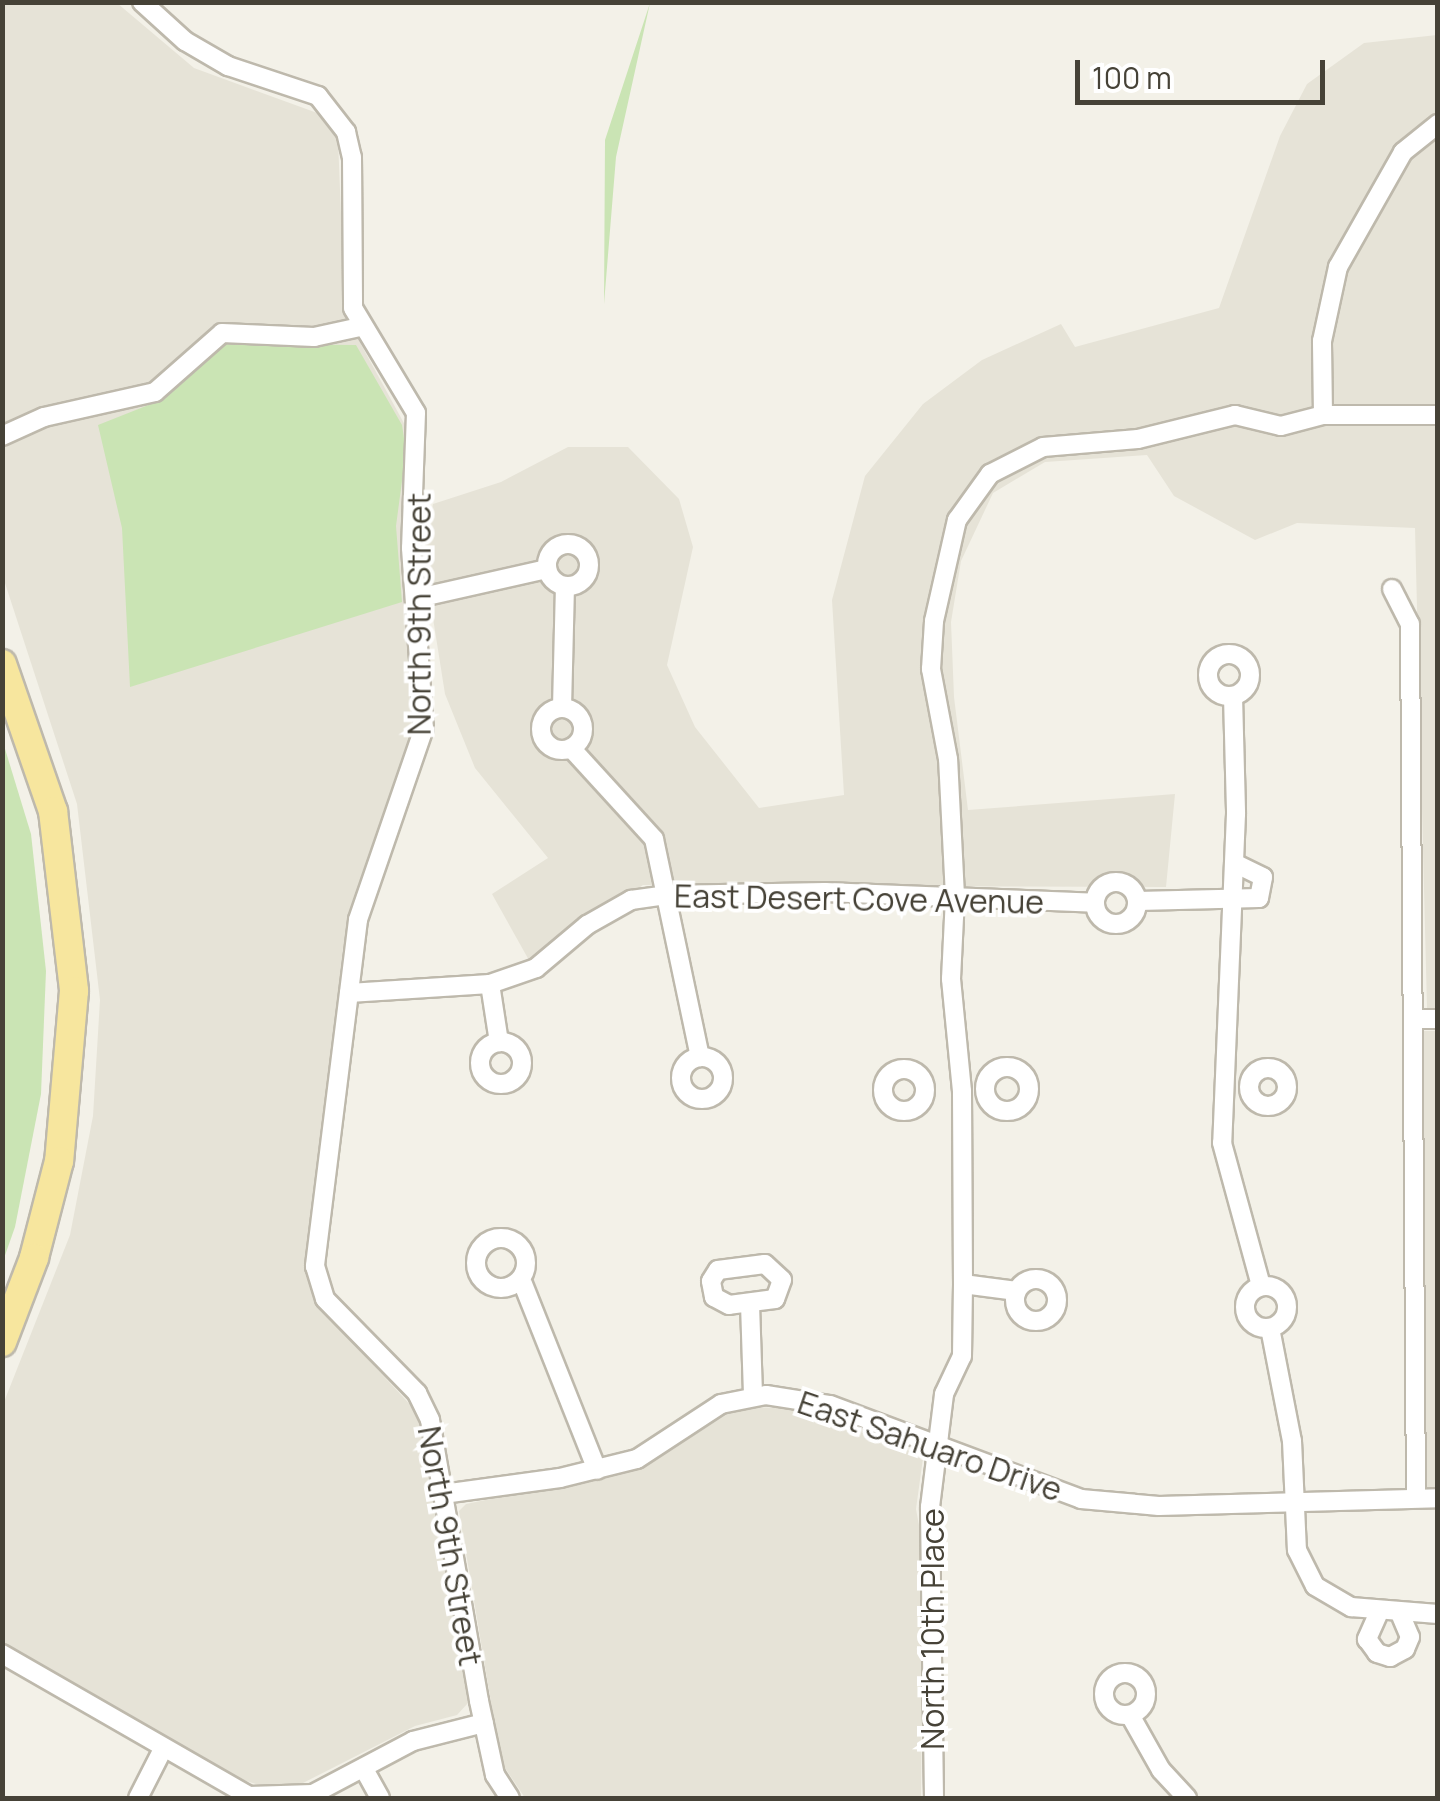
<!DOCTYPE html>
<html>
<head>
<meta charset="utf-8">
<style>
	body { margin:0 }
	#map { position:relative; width:1440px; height:1801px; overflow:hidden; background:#f3f1e8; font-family:Manrope,sans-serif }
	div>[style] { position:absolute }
	.residential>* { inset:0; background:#e6e3d7 }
	.green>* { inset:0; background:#cae4b4 }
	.roads { filter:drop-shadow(2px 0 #beb9ac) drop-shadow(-2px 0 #beb9ac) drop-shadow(0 2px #beb9ac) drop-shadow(0 -2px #beb9ac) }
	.street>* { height:18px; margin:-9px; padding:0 9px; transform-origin:9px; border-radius:9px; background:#fff }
	.street>.ring { margin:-9px; padding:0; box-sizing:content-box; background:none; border:18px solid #fff; border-radius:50% }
	.primary>* { height:28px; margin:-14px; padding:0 14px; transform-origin:14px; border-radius:14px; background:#f7e69e }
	span { translate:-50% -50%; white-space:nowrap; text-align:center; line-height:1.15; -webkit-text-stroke:8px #fff; paint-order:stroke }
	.street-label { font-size:32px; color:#464237 }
	.frame { position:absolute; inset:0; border:5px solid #464237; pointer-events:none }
	.scale { position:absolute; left:1075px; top:60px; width:250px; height:45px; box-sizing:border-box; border:5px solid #464237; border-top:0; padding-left:12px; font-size:30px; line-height:35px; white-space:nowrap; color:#464237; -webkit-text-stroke:8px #fff; paint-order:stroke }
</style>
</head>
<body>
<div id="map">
	<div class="residential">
		<div style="clip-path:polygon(3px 3px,117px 3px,194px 68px,320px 114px,338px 139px,345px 315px,412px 438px,412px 725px,406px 763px,343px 947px,310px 1267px,323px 1311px,417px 1412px,468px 1703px,457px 1715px,415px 1726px,299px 1785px,256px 1784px,224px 1774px,3px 1642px,2px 1407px,70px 1235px,93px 1116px,100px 1000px,77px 804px,3px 577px)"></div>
		<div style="clip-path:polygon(1437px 35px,1437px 1008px,1427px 1008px,1415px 528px,1297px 523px,1255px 540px,1174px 496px,1147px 455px,1045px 462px,993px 493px,961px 561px,951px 622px,954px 697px,968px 810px,1175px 794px,1166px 887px,643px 885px,530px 962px,492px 894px,548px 858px,475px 768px,445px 694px,423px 555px,433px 504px,501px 482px,568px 447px,628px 447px,679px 499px,693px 547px,667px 665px,695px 727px,759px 808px,844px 795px,832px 600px,865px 476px,923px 404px,982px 360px,1061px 324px,1075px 347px,1219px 308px,1280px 136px,1307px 84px,1364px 43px)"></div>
		<div style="clip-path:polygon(1424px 1031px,1438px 1031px,1437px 1488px,1424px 1488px)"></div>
		<div style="clip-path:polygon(739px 1407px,798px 1408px,865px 1429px,923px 1458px,916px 1509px,923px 1547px,921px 1798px,525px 1798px,501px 1762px,459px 1511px,466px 1504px,641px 1468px)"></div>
	</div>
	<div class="green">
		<div style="clip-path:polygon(650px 3px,616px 157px,604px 304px,605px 140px)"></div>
		<div style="clip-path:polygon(214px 344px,356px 345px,402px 425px,406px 451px,396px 526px,402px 602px,130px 687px,122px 528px,98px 425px,156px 402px)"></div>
		<div style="clip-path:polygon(2px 739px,31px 834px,46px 971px,41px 1094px,15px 1227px,3px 1261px)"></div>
	</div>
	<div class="roads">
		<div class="street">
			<div style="left:142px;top:2px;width:58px;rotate:42.2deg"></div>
			<div style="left:185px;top:41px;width:50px;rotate:30.2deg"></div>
			<div style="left:228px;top:66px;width:95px;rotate:18.4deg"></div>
			<div style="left:318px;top:96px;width:46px;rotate:52.1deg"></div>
			<div style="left:346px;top:132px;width:26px;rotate:77deg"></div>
			<div style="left:352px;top:157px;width:151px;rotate:89.6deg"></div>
			<div style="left:353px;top:308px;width:122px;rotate:59deg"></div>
			<div style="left:416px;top:413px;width:135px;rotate:92.1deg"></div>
			<div style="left:411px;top:548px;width:180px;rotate:85.9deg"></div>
			<div style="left:424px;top:728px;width:203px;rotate:109deg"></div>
			<div style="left:358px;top:920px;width:349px;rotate:97.1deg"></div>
			<div style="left:315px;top:1266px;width:34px;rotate:73deg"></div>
			<div style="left:325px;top:1299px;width:132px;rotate:45.6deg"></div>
			<div style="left:417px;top:1393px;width:30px;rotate:64deg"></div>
			<div style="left:430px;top:1420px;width:285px;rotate:80.1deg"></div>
			<div style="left:479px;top:1701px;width:76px;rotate:77.8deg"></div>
			<div style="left:495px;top:1775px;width:27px;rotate:57deg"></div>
			<div style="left:1323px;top:415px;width:74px;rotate:-90.8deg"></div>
			<div style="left:1322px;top:341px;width:76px;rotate:-77.8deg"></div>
			<div style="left:1338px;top:267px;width:132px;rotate:-60.5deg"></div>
			<div style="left:1403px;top:152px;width:45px;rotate:-38.7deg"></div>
			<div style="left:2px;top:436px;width:46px;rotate:-24.3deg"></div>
			<div style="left:44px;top:417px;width:114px;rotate:-12.7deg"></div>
			<div style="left:155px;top:392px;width:89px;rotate:-41.4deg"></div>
			<div style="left:222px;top:333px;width:92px;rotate:2.5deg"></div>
			<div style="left:314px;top:337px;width:47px;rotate:-12.3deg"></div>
			<div class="ring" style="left:547px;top:544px;width:24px;height:24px"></div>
			<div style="left:1392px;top:589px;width:39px;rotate:63deg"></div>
			<div style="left:1410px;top:624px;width:874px;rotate:89.61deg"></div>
			<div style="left:418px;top:598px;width:132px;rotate:-12.7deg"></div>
			<div class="ring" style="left:1208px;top:654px;width:24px;height:24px"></div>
			<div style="left:1233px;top:696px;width:118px;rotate:88.5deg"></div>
			<div style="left:1236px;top:814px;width:329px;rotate:92.4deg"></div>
			<div style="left:1222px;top:1143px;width:148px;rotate:74.7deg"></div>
			<div class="ring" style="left:541px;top:708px;width:24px;height:24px"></div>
			<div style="left:562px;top:708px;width:121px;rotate:-88.6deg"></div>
			<div style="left:571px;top:748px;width:123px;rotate:47.6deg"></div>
			<div style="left:654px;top:839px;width:223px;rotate:78.1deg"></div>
			<div class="ring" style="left:1095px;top:882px;width:24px;height:24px"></div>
			<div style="left:1138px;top:901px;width:121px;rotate:-1.4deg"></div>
			<div style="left:1259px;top:898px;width:21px;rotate:-79deg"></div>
			<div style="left:1263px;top:877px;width:32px;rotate:-154deg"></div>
			<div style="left:490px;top:984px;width:59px;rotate:81.2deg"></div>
			<div style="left:349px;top:993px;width:141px;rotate:-3.7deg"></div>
			<div style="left:490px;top:984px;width:49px;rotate:-19.2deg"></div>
			<div style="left:536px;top:968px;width:67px;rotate:-40.1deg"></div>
			<div style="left:587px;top:925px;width:51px;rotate:-29.6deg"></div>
			<div style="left:631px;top:900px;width:37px;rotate:-8deg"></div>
			<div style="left:668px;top:895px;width:157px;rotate:-1.1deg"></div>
			<div style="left:825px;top:892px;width:270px;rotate:2.3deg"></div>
			<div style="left:1415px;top:1019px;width:23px"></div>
			<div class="ring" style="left:480px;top:1042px;width:24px;height:24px"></div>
			<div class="ring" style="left:681px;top:1057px;width:24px;height:24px"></div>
			<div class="ring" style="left:985px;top:1067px;width:26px;height:26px"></div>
			<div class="ring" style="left:1249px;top:1068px;width:20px;height:20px"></div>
			<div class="ring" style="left:883px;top:1069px;width:24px;height:24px"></div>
			<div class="ring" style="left:476px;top:1238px;width:32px;height:32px"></div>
			<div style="left:765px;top:1264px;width:23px;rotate:43deg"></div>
			<div style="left:782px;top:1280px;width:20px;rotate:110deg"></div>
			<div style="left:775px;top:1299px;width:46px;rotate:172.6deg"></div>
			<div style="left:729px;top:1305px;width:17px;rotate:-152deg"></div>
			<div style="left:714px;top:1297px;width:16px;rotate:-101deg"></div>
			<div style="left:711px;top:1281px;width:13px;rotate:-58deg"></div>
			<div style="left:718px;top:1270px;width:47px;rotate:-7.3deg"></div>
			<div class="ring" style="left:1015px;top:1279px;width:24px;height:24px"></div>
			<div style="left:523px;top:1284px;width:200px;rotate:68.3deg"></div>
			<div style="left:963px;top:1284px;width:54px;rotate:7.4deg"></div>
			<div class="ring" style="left:1245px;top:1286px;width:24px;height:24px"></div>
			<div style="left:750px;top:1304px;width:91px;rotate:88.1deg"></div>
			<div style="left:1270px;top:1328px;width:115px;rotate:79deg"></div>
			<div style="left:1292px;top:1441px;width:109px;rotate:87.4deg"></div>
			<div style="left:1297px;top:1550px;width:40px;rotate:63.4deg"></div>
			<div style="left:1315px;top:1586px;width:42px;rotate:30.3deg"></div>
			<div style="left:1351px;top:1607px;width:87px;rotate:4.6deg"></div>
			<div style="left:443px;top:1494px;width:118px;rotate:-7.8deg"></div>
			<div style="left:560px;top:1478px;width:79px;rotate:-13.9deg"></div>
			<div style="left:637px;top:1459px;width:100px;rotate:-33.2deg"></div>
			<div style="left:721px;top:1404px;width:46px;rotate:-11.3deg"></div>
			<div style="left:766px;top:1395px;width:65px;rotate:8.9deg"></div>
			<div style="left:830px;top:1405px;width:268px;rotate:20.5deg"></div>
			<div style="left:1081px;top:1499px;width:78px;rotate:5.1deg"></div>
			<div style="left:1159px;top:1506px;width:279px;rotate:-1.6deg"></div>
			<div style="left:1379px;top:1612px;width:30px;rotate:114deg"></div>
			<div style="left:1367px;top:1639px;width:17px;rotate:54deg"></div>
			<div style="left:1377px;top:1653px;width:14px;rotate:17deg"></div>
			<div style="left:1390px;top:1657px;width:17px;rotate:-28deg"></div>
			<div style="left:1405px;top:1649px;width:13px;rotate:-67deg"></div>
			<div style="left:1410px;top:1637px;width:26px;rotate:-113deg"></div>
			<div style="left:2px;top:1654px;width:285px;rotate:29.9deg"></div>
			<div style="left:249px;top:1796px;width:64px;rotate:-1.8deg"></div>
			<div style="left:313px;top:1794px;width:113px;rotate:-27.9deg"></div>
			<div style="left:413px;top:1741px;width:73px;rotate:-14.2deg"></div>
			<div class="ring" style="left:1104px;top:1673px;width:24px;height:24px"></div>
			<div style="left:1130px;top:1715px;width:63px;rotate:60.6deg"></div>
			<div style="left:1161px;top:1770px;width:38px;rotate:47deg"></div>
			<div style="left:364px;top:1769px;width:33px;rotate:61deg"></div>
			<div style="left:138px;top:1798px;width:55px;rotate:-63deg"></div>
			<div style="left:934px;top:1798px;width:291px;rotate:-90.8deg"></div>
			<div style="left:930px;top:1507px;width:114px;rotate:-82.9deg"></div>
			<div style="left:944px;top:1394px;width:42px;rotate:-64.7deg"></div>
			<div style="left:962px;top:1356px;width:72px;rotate:-89.2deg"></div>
			<div style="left:963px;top:1284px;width:193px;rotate:-90.3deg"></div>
			<div style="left:962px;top:1091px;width:113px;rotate:-95.6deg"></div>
			<div style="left:951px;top:979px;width:83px;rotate:-87.2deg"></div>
			<div style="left:955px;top:896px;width:137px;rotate:-92.9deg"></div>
			<div style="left:948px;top:759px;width:92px;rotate:-100.7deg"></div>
			<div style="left:931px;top:669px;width:48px;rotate:-86.4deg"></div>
			<div style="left:934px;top:621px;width:104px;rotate:-77.2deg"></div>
			<div style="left:957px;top:520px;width:57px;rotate:-54.3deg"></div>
			<div style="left:990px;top:474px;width:59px;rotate:-27deg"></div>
			<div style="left:1043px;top:447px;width:95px;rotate:-4.8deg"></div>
			<div style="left:1138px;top:439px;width:100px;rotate:-13.9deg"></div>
			<div style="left:1235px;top:415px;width:47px;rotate:13.4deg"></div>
			<div style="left:1281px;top:426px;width:43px;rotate:-14.7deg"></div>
			<div style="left:1323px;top:415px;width:115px"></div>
		</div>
		<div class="primary">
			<div style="left:2px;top:664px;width:156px;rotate:70.9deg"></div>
			<div style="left:53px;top:811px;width:181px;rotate:83.3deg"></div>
			<div style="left:74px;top:991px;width:171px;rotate:95deg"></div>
			<div style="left:59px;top:1161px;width:100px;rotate:104.5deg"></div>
			<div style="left:34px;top:1258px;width:90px;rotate:110.9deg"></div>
		</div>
	</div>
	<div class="street-label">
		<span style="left:419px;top:614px;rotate:-90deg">North 9th Street</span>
		<span style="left:859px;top:899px;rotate:1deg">East Desert Cove Avenue</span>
		<span style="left:930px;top:1446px;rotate:19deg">East Sahuaro Drive</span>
		<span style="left:450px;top:1546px;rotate:80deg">North 9th Street</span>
		<span style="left:932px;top:1629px;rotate:-90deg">North 10th Place</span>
	</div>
	<div class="frame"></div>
	<div class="scale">100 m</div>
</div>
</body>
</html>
